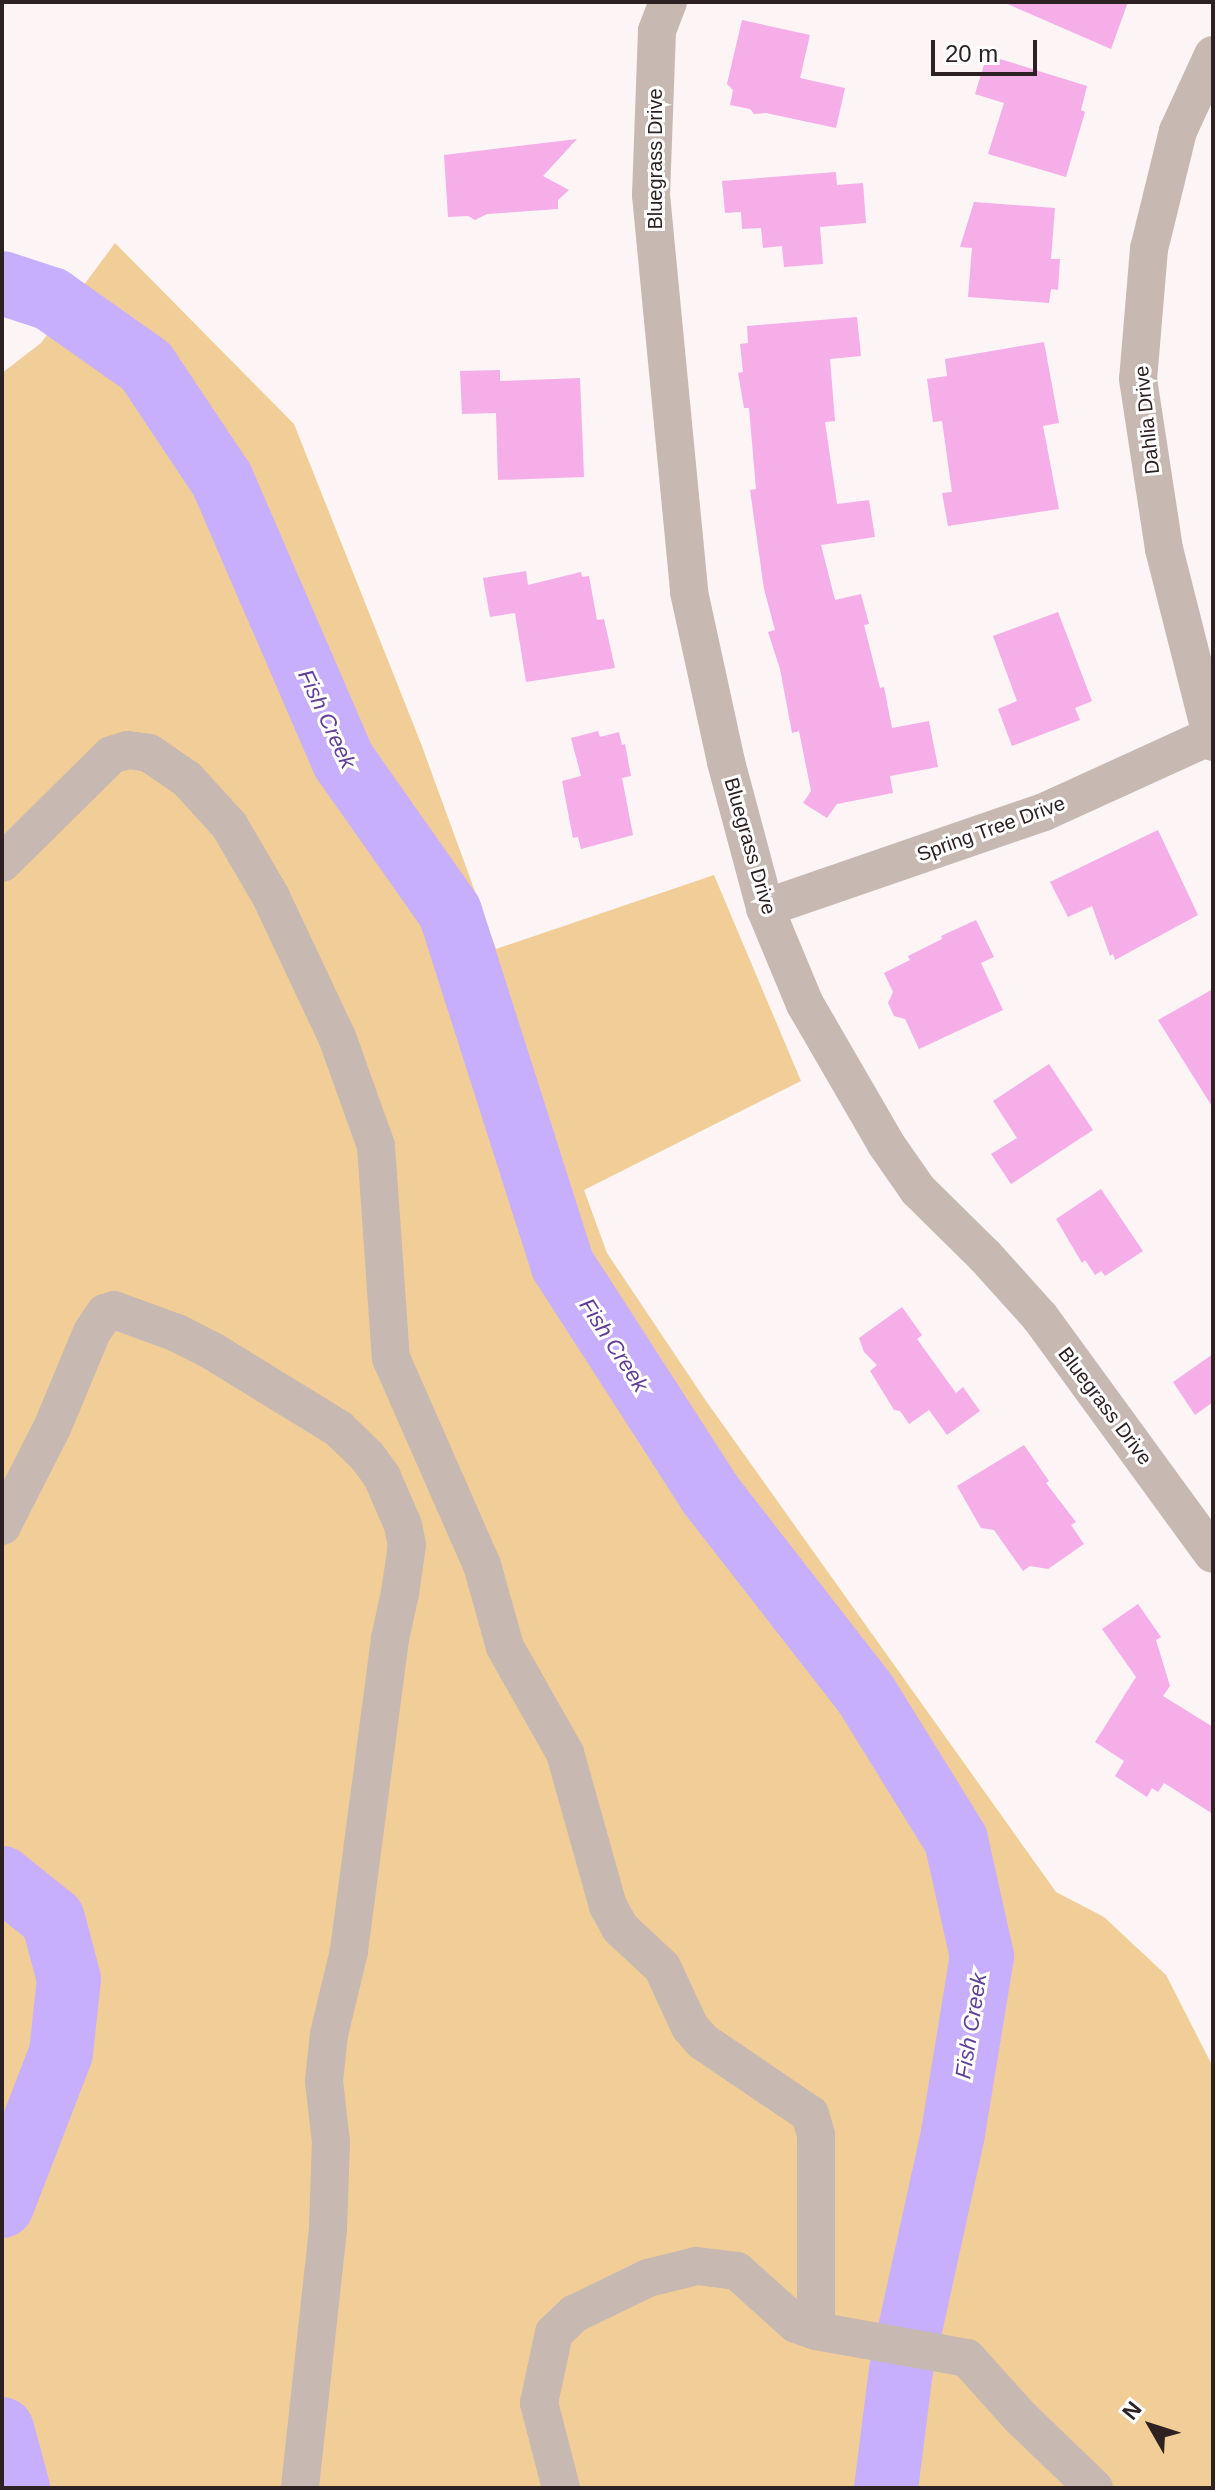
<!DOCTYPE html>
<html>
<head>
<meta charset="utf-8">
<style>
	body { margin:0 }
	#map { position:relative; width:1215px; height:2490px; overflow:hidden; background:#fcf4f5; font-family:Arial,sans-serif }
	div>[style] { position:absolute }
	.green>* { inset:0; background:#f1cd98 }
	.river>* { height:64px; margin:-32px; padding:0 32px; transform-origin:32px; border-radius:32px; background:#c8affd }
	.building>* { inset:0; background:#f5aee8 }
	.minor>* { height:38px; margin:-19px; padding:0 19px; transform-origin:19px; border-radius:19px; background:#c7b8b2 }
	span { translate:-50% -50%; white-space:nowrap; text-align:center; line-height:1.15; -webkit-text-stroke:6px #fff; paint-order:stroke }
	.street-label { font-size:20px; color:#2e2123 }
	.water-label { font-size:22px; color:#613e97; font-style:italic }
	.frame { position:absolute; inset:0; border:4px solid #2e2123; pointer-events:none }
	.north { position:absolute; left:1111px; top:2386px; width:80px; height:80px; -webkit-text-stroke:6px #fff; paint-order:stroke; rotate:309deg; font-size:22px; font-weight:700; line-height:32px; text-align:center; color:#2e2123 }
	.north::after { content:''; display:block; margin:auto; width:28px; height:36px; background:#2e2123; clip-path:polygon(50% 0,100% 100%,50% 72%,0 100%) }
	.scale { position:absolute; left:931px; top:40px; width:106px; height:36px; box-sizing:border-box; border:4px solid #2e2123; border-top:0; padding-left:10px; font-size:24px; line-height:28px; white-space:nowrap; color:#2e2123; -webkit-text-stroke:6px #fff; paint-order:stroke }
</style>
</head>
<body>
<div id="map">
	<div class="green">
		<div style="clip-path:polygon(115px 243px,294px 424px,420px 741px,496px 949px,714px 875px,801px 1081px,584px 1190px,607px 1253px,706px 1401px,1056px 1892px,1104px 1917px,1166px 1975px,1213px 2067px,1213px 2488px,2px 2488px,2px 373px,41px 343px)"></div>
	</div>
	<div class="river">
		<div style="left:2px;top:283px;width:52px;rotate:18.1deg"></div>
		<div style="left:51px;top:299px;width:116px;rotate:35.2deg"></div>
		<div style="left:146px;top:366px;width:137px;rotate:56.3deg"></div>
		<div style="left:222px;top:480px;width:305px;rotate:66.6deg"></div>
		<div style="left:343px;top:760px;width:186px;rotate:54.9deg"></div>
		<div style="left:450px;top:912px;width:369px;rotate:72.3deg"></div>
		<div style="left:562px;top:1264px;width:274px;rotate:57.2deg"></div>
		<div style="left:710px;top:1494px;width:252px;rotate:52.1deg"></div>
		<div style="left:865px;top:1693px;width:173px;rotate:58.2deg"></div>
		<div style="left:956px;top:1840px;width:119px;rotate:77.4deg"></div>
		<div style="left:982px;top:1956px;width:180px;rotate:99.3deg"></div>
		<div style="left:953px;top:2134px;width:242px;rotate:102.4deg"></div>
		<div style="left:901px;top:2370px;width:119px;rotate:97.2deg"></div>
		<div style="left:2px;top:1878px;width:65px;rotate:38.8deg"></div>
		<div style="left:53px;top:1919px;width:62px;rotate:75.1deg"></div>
		<div style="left:69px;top:1979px;width:74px;rotate:96.2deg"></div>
		<div style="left:61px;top:2053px;width:164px;rotate:111.1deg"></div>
		<div style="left:2px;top:2429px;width:61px;rotate:74.8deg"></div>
	</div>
	<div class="building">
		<div style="clip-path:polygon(1003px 2px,1128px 2px,1111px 49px)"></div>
		<div style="clip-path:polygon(742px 20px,810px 35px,800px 78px,845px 88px,836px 128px,766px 113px,754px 114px,750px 109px,730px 105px,733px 90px,727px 84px)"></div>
		<div style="clip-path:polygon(987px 55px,1087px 86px,1081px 110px,1085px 112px,1066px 177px,988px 154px,1004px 103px,975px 94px)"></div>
		<div style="clip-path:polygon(577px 139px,543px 176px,569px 190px,558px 200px,558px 209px,487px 214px,475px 220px,468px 216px,448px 217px,444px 155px)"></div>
		<div style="clip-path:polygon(836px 172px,837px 185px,863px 183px,866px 223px,820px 227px,823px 264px,784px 267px,782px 246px,763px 248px,761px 228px,742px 229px,741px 212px,725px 213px,722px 181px)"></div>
		<div style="clip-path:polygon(974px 202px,1055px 208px,1051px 259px,1060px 259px,1058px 290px,1051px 289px,1049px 303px,968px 297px,972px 248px,960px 247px)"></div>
		<div style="clip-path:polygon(857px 317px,861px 356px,830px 359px,835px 421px,825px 422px,837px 504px,869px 500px,875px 537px,821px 545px,835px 600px,861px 594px,869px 624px,864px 625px,880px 688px,884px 687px,892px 728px,929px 721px,938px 767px,890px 776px,893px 793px,837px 804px,827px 818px,803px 803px,811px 791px,799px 731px,792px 733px,780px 669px,768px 632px,775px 630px,764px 589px,750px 490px,756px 489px,749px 408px,744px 408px,738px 373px,743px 372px,740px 344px,748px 343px,747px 326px)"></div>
		<div style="clip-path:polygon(1044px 342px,1059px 423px,1043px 426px,1059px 509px,948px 526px,942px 493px,952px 492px,942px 421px,933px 422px,927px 379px,947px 376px,945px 359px)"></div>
		<div style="clip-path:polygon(500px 370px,500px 381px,580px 378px,584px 477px,498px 480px,496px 413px,462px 414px,460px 371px)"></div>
		<div style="clip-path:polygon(526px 571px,528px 585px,581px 572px,582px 577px,589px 576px,597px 620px,604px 619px,615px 668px,526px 682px,515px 613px,490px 617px,483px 578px)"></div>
		<div style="clip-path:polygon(1058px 612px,1092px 701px,1075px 708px,1080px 720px,1012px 746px,998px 709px,1017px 701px,993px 636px)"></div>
		<div style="clip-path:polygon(598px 731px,600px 737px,619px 732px,622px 745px,625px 744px,631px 776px,622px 778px,633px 835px,581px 849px,578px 837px,573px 838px,562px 781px,581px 776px,571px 738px)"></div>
		<div style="clip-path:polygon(1158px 830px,1198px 915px,1115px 960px,1113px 954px,1110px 956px,1092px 906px,1068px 917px,1050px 882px)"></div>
		<div style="clip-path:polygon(976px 920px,994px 957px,981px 963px,1003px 1010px,919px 1049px,905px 1019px,894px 1016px,888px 1003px,893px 992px,884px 973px,910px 960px,908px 956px,942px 939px,941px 936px)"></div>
		<div style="clip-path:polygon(1213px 989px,1213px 1108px,1158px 1020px)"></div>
		<div style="clip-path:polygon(1049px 1064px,1093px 1130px,1011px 1184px,991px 1154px,1017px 1138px,993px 1101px)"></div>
		<div style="clip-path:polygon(1101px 1189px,1143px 1251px,1105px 1276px,1101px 1271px,1095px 1275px,1085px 1260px,1082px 1263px,1056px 1219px)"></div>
		<div style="clip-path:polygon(902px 1307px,922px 1335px,917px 1339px,956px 1393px,963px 1387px,980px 1411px,947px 1435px,929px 1410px,909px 1424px,900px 1411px,894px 1410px,870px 1371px,877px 1365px,864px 1352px,859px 1338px)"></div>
		<div style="clip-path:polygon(1213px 1354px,1213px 1402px,1195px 1415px,1173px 1382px)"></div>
		<div style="clip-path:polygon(1024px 1445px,1049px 1481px,1046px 1483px,1076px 1522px,1071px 1525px,1084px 1544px,1048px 1569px,1030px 1566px,1023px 1571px,994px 1530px,981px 1528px,957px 1486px)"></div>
		<div style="clip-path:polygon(1138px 1604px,1161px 1637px,1156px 1640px,1170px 1686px,1163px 1696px,1213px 1727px,1213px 1814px,1164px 1783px,1158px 1792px,1152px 1788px,1147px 1797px,1115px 1776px,1124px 1761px,1095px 1742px,1136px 1677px,1102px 1629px)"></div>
	</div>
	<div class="minor">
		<div style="left:668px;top:2px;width:31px;rotate:111deg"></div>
		<div style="left:657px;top:31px;width:164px;rotate:92.1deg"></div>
		<div style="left:651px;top:195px;width:399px;rotate:84.5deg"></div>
		<div style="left:689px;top:592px;width:174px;rotate:77.7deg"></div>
		<div style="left:726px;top:762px;width:151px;rotate:75deg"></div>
		<div style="left:765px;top:908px;width:104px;rotate:67.4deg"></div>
		<div style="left:805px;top:1004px;width:162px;rotate:59.9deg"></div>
		<div style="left:886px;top:1144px;width:56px;rotate:55.2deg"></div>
		<div style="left:918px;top:1190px;width:94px;rotate:44.6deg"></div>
		<div style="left:985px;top:1256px;width:82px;rotate:48deg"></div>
		<div style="left:1040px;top:1317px;width:293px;rotate:53.9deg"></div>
		<div style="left:1213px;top:55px;width:84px;rotate:114.7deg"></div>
		<div style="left:1178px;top:131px;width:122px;rotate:103.8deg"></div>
		<div style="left:1149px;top:249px;width:130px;rotate:94.8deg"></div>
		<div style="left:1138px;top:379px;width:172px;rotate:81.3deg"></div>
		<div style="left:1164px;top:549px;width:199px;rotate:75.8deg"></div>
		<div style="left:2px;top:863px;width:153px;rotate:-44.7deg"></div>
		<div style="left:111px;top:755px;width:18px;rotate:-16deg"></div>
		<div style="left:128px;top:750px;width:21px;rotate:8deg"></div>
		<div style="left:149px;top:753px;width:46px;rotate:34.4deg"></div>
		<div style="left:187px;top:779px;width:62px;rotate:47.6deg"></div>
		<div style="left:229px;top:825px;width:83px;rotate:59.7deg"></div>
		<div style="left:271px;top:897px;width:155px;rotate:64.8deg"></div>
		<div style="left:337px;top:1037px;width:116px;rotate:70.3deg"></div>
		<div style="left:376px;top:1146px;width:213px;rotate:86deg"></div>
		<div style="left:391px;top:1358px;width:226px;rotate:66.3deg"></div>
		<div style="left:482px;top:1565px;width:85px;rotate:74.3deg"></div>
		<div style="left:505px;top:1647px;width:122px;rotate:60.5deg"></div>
		<div style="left:565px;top:1753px;width:159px;rotate:74.3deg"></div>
		<div style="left:608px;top:1906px;width:25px;rotate:61deg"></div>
		<div style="left:620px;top:1928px;width:57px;rotate:42.9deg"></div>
		<div style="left:662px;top:1967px;width:66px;rotate:65deg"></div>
		<div style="left:690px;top:2027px;width:18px;rotate:49deg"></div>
		<div style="left:702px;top:2041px;width:130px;rotate:34.1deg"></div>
		<div style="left:810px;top:2114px;width:22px;rotate:74deg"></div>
		<div style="left:816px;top:2135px;width:196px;rotate:90deg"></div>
		<div style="left:765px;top:908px;width:295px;rotate:-19deg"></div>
		<div style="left:1044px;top:812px;width:183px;rotate:-24.5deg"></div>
		<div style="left:2px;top:1526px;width:110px;rotate:-63deg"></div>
		<div style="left:52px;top:1428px;width:104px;rotate:-67.4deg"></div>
		<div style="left:92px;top:1332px;width:23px;rotate:-56deg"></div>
		<div style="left:105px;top:1313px;width:9px;rotate:-18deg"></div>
		<div style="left:114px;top:1310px;width:67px;rotate:20.1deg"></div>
		<div style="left:177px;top:1333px;width:42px;rotate:27.2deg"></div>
		<div style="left:214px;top:1352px;width:147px;rotate:31.6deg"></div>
		<div style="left:339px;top:1429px;width:39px;rotate:44deg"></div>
		<div style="left:367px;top:1456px;width:26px;rotate:54deg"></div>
		<div style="left:382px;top:1477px;width:52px;rotate:66.4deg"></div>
		<div style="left:403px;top:1525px;width:20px;rotate:79deg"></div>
		<div style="left:407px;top:1545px;width:49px;rotate:98.3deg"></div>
		<div style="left:400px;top:1593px;width:47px;rotate:102.3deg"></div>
		<div style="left:390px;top:1639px;width:315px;rotate:97.5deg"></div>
		<div style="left:349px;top:1951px;width:85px;rotate:103.5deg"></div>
		<div style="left:329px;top:2034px;width:47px;rotate:96.1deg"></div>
		<div style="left:324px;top:2081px;width:61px;rotate:83.5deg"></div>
		<div style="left:331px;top:2142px;width:87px;rotate:92deg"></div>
		<div style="left:328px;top:2229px;width:261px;rotate:96.2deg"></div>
		<div style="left:561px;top:2488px;width:88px;rotate:-104.5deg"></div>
		<div style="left:539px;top:2403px;width:72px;rotate:-77.9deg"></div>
		<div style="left:554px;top:2333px;width:28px;rotate:-44deg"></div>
		<div style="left:574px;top:2314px;width:82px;rotate:-25.9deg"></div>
		<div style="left:648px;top:2278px;width:50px;rotate:-13.8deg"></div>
		<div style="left:697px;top:2266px;width:40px;rotate:7.1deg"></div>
		<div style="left:737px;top:2271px;width:79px;rotate:41.9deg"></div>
		<div style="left:796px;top:2324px;width:21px;rotate:19deg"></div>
		<div style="left:816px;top:2331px;width:153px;rotate:10.1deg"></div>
		<div style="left:967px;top:2358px;width:81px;rotate:48deg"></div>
		<div style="left:1021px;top:2418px;width:101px;rotate:43.8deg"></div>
	</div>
	<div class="street-label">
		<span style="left:655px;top:159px;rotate:-90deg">Bluegrass Drive</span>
		<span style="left:1147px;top:420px;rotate:-96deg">Dahlia Drive</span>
		<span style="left:991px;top:829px;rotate:-20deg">Spring Tree Drive</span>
		<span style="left:750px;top:846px;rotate:74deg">Bluegrass Drive</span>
		<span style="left:1105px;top:1406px;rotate:53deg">Bluegrass Drive</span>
	</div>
	<div class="water-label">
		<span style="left:327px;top:719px;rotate:65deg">Fish Creek</span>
		<span style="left:614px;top:1345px;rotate:57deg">Fish Creek</span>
		<span style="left:971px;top:2026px;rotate:-81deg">Fish Creek</span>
	</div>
	<div class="frame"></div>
	<div class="north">N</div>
	<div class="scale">20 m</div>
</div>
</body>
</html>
